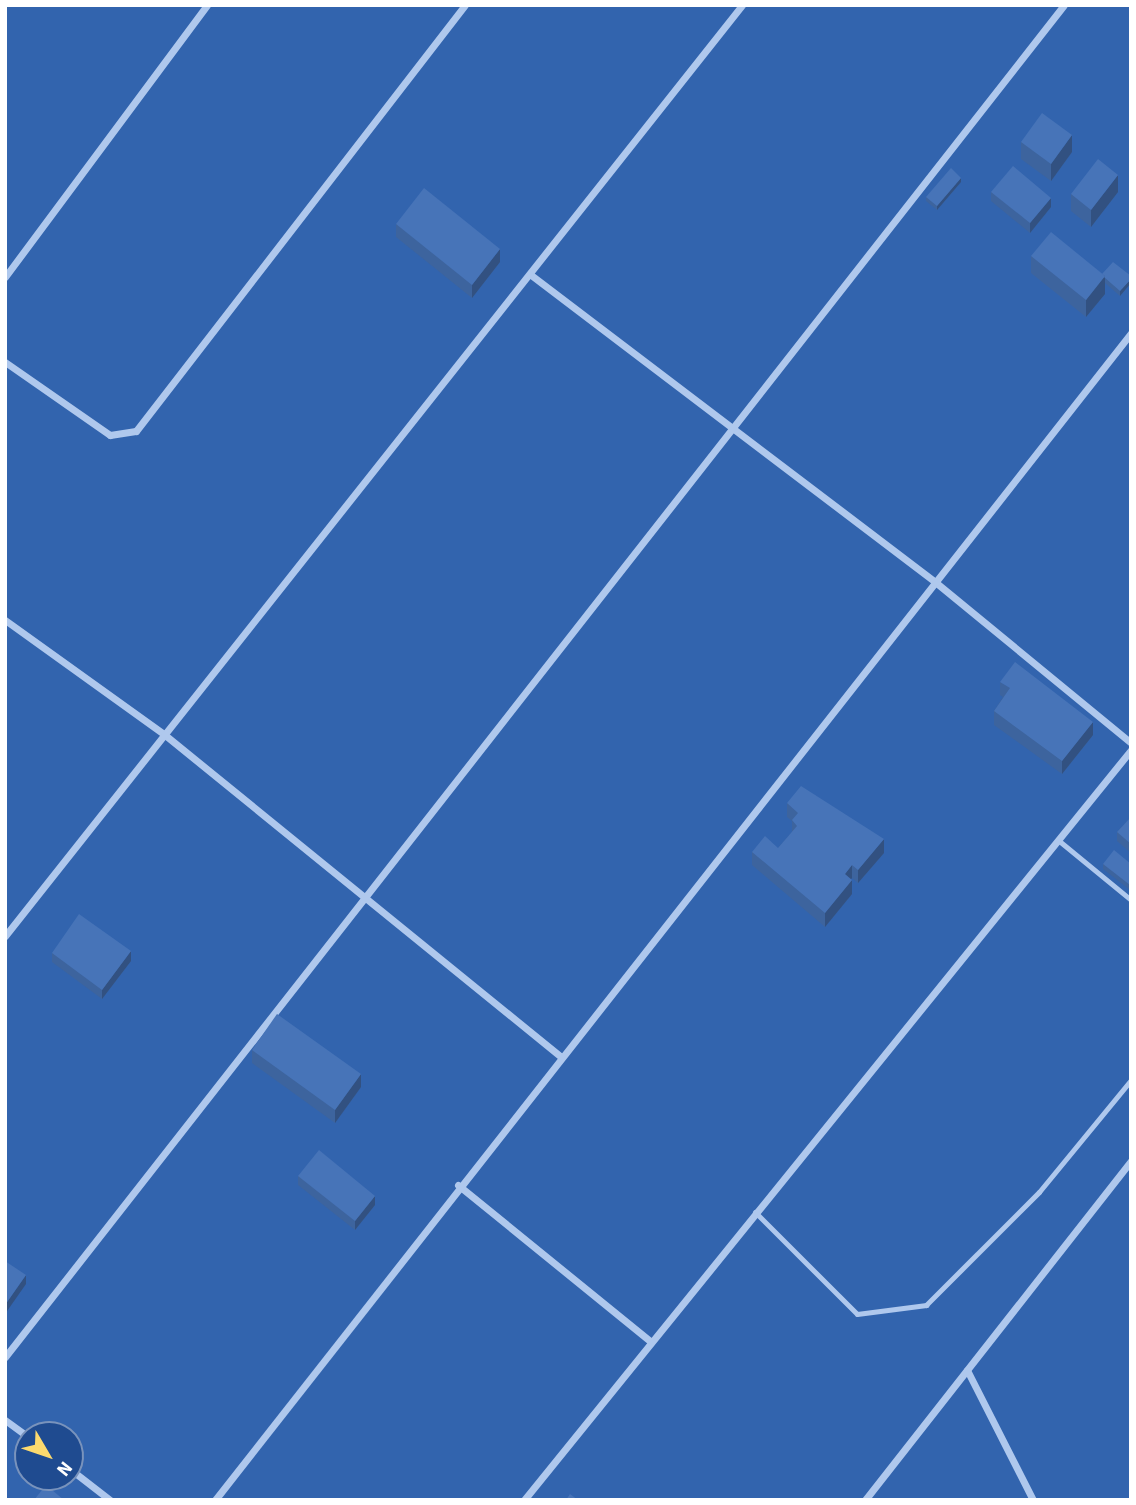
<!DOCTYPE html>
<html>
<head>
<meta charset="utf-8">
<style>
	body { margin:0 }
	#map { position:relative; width:1136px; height:1505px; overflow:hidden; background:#1f4b90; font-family:"Source Sans 3",sans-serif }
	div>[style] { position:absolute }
	.green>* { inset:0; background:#3264ae }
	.service>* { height:5px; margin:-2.5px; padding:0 2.5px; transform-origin:2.5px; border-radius:2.5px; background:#afc8ed }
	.minor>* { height:7px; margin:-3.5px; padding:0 3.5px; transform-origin:3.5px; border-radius:3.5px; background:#afc8ed }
	.wall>* { inset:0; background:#3d649e }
	.shaded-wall>* { inset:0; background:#325181 }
	.building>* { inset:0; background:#4774b8 }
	span { translate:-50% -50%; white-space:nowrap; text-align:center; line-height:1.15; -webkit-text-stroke:6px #1f4b90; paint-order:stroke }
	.frame { position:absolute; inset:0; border:7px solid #fff; pointer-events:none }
	.north { position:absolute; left:14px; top:1421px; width:70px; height:70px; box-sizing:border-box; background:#1f4b90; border:2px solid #7993bc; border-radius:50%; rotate:129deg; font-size:19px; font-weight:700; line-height:28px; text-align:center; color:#fff }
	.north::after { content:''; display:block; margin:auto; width:24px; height:32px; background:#fcda6e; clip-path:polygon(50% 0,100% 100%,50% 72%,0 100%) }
</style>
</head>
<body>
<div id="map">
	<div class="green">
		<div style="clip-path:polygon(evenodd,5px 5px,1131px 5px,1131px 1500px,5px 1500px,5px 5px,28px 1435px,70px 1435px,70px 1477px,28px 1477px,28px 1435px)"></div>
	</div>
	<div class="service">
		<div style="left:1058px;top:840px;width:94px;rotate:39.4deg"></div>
		<div style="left:755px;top:1212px;width:144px;rotate:45deg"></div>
		<div style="left:857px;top:1314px;width:70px;rotate:-7.4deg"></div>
		<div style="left:926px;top:1305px;width:160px;rotate:-45deg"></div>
		<div style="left:1039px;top:1192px;width:145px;rotate:-50.6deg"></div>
	</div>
	<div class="minor">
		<div style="left:531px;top:275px;width:506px;rotate:37.21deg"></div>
		<div style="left:934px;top:581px;width:255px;rotate:39.4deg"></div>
		<div style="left:5px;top:277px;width:339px;rotate:-53.4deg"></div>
		<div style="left:5px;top:362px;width:128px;rotate:34.8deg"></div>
		<div style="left:110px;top:435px;width:26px;rotate:-9deg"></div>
		<div style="left:136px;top:431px;width:538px;rotate:-52.32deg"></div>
		<div style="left:5px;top:620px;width:197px;rotate:35.7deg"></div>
		<div style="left:165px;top:735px;width:509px;rotate:39.1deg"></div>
		<div style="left:5px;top:936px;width:1187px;rotate:-51.63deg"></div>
		<div style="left:458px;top:1185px;width:247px;rotate:39.1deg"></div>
		<div style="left:5px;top:1357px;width:1717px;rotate:-51.93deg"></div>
		<div style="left:967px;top:1370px;width:146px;rotate:63.1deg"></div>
		<div style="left:5px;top:1420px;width:29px;rotate:36deg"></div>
		<div style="left:70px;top:1469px;width:51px;rotate:37.8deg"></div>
		<div style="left:215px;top:1500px;width:1484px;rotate:-51.87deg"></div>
		<div style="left:524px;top:1500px;width:965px;rotate:-51.02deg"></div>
		<div style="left:865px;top:1500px;width:431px;rotate:-51.9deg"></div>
	</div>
	<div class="wall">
		<div style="clip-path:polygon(1021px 142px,1072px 152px,1051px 181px,1021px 159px)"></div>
		<div style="clip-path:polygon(961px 182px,937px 210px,926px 201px,926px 197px)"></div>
		<div style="clip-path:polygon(991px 192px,1051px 207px,1030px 233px,991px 201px)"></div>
		<div style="clip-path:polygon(1118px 192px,1091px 227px,1071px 211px,1071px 194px)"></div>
		<div style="clip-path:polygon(396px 224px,500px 262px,472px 298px,396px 237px)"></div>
		<div style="clip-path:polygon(1031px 256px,1102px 274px,1131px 276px,1131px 283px,1120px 296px,1105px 283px,1105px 294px,1086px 317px,1031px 273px)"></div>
		<div style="clip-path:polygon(1000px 682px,1093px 735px,1062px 774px,994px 725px,994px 711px,1003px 697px,1000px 695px)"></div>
		<div style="clip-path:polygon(787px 803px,884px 853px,858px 883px,852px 878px,851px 879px,852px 894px,825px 927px,752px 865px,752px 852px,778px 848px,792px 832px,792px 821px,787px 817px)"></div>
		<div style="clip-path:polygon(1131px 817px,1131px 853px,1117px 841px,1117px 832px)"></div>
		<div style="clip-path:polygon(1103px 864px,1131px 864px,1130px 890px,1103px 869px)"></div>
		<div style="clip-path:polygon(52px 953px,131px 961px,102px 999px,52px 962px)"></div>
		<div style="clip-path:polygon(252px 1050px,361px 1087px,335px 1123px,252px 1063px)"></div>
		<div style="clip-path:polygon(298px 1176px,375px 1205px,355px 1230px,298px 1185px)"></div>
	</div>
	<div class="shaded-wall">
		<div style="clip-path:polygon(1072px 135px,1072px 152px,1051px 181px,1051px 164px)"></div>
		<div style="clip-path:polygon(1118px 175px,1118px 192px,1091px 227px,1091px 210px)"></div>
		<div style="clip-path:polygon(961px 178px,961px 182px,937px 210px,937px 206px)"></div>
		<div style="clip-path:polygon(1051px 198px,1051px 207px,1030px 233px,1030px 223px)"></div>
		<div style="clip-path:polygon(500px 249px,500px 262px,472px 298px,472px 285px)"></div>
		<div style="clip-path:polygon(1105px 276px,1105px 294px,1086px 317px,1086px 300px)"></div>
		<div style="clip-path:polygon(1131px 279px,1131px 283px,1120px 296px,1120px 291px)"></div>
		<div style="clip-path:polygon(1093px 722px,1093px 735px,1062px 774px,1062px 761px)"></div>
		<div style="clip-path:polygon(884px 839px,884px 853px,858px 883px,858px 870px)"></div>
		<div style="clip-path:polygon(852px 865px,852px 878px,845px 887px,845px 874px)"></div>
		<div style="clip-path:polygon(852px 880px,852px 894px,825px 927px,825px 913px)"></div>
		<div style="clip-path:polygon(131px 951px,131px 961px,102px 999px,102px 990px)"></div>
		<div style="clip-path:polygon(361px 1074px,361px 1087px,335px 1123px,335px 1110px)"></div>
		<div style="clip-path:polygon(375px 1196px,375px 1205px,355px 1230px,355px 1221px)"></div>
		<div style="clip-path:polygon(26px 1275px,26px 1284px,5px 1314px,5px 1305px)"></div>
	</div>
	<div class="building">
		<div style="clip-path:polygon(1042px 113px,1072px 135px,1051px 164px,1021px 142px)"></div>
		<div style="clip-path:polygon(1098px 159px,1118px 175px,1091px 210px,1071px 194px)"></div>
		<div style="clip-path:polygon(1013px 166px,1051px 198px,1030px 223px,991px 192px)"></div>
		<div style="clip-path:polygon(951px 168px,961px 178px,937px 206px,926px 197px)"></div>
		<div style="clip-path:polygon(424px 188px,500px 249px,472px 285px,396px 224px)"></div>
		<div style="clip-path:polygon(1051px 232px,1105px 276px,1086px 300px,1031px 256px)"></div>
		<div style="clip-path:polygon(1113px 262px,1131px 276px,1131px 279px,1120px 291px,1104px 277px,1105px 276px,1102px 274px)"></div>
		<div style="clip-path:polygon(1015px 662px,1093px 722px,1062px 761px,994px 711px,1010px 688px,1000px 682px)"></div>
		<div style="clip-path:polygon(801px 786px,884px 839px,858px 870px,852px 865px,845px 874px,852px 880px,825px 913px,752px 852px,765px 836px,778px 848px,797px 826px,792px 820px,798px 813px,787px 803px)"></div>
		<div style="clip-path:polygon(1131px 817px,1131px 844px,1117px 832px)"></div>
		<div style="clip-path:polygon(1114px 850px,1131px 864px,1131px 884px,1130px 885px,1103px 864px)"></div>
		<div style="clip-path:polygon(79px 914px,131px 951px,102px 990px,52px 953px)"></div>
		<div style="clip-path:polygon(277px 1014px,361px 1074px,335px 1110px,252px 1050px)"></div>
		<div style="clip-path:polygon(319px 1150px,375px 1196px,355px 1221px,298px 1176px)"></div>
		<div style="clip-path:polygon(5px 1261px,26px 1275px,5px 1305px)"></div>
		<div style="clip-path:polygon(46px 1485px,64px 1500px,34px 1500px)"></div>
		<div style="clip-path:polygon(570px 1494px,578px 1500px,566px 1500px)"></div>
	</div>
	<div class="frame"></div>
	<div class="north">N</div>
</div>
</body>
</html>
